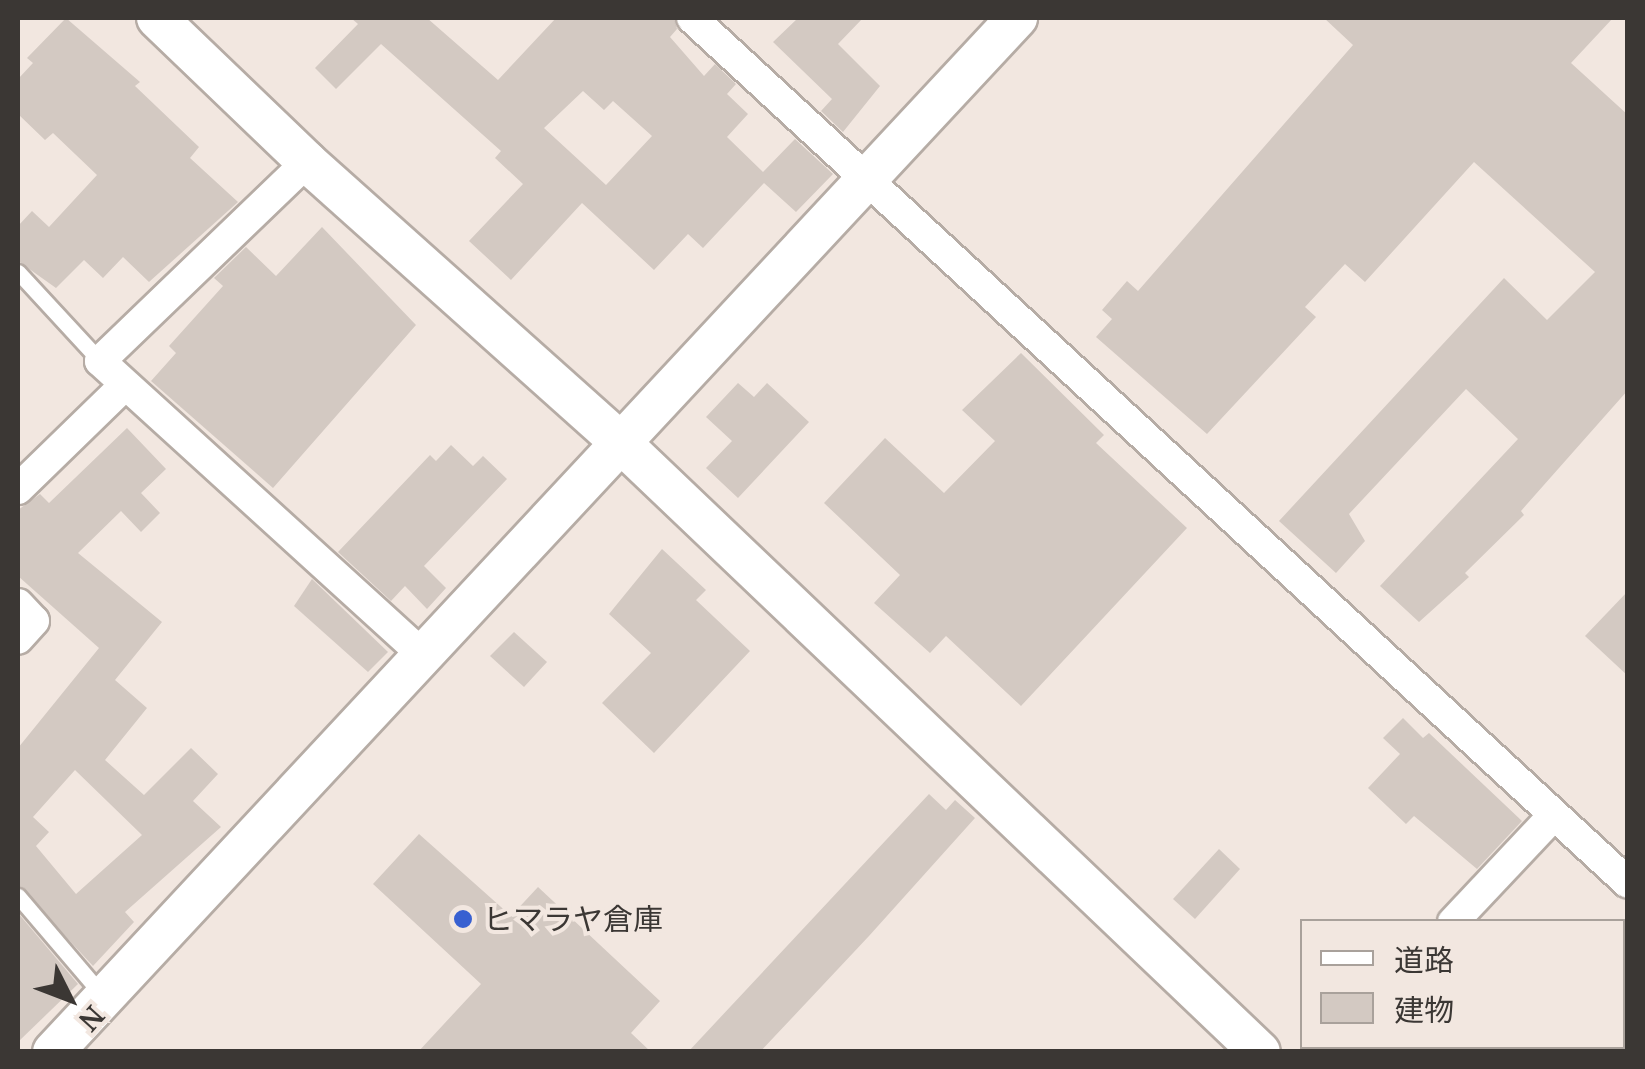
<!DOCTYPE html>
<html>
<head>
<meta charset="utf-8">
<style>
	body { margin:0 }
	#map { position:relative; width:1645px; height:1069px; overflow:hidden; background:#f2e7e0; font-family:"Noto Serif","Noto Sans JP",serif }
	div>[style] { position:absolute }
	.building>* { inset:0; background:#d3c9c2 }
	.roads { filter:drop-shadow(2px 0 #b6aca5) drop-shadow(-2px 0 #b6aca5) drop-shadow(0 2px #b6aca5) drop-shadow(0 -2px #b6aca5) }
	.lane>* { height:15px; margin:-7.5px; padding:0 7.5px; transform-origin:7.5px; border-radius:7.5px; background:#fff }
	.street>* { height:30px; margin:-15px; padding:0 15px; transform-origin:15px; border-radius:15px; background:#fff }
	.secondary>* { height:40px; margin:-20px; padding:0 20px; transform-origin:20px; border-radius:20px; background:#fff }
	.primary>* { height:45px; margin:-22.5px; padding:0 22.5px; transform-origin:22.5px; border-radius:22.5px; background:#fff }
	.dots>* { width:28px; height:28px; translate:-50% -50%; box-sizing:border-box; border:5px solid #f2e7e0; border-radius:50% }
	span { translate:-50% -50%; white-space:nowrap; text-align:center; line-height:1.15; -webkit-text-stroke:8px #f2e7e0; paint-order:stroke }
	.poi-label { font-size:30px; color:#3b3734 }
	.left { translate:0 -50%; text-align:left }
	.frame { position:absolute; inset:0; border:20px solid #3b3734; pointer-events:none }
	.legend { position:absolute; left:1300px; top:919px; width:325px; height:130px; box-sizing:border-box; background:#f2e7e0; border:2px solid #a9a19b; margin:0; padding:12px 18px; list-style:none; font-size:30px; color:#3b3734 }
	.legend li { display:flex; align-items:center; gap:20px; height:50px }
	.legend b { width:50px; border:2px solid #a9a19b }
	.north { position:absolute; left:20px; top:949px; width:100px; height:100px; -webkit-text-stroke:8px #f2e7e0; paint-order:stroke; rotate:132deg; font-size:28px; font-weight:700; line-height:40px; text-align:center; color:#3b3734 }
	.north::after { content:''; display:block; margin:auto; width:35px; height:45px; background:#3b3734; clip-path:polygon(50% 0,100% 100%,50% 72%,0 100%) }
</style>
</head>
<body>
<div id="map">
	<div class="building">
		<div style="clip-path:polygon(66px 18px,140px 82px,135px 86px,199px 147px,190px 158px,238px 202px,149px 282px,123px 257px,103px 278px,84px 260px,56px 288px,18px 261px,18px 226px,32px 211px,49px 227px,97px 175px,53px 133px,45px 140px,18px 114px,18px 79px,33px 63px,27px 58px)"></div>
		<div style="clip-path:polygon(evenodd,351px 18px,427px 18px,498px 80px,556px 18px,674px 18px,677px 29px,670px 37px,704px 76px,715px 64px,736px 84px,727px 94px,748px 114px,727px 137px,763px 172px,795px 139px,833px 174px,796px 212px,764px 183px,703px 248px,688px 234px,654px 270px,582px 203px,511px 280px,469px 241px,523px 184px,495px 158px,501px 151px,381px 44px,336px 89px,315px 68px,358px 24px,351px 18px,583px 91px,604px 110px,613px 101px,652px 136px,606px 185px,544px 128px,583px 91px)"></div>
		<div style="clip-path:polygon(798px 18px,863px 18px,838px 44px,880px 86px,843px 132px,821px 111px,832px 99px,773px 42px)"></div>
		<div style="clip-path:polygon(1324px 18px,1613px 18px,1571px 63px,1628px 115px,1628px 390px,1521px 511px,1524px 515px,1465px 573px,1469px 577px,1419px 622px,1380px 586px,1518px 439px,1466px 389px,1349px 514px,1365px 541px,1336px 573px,1279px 521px,1504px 278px,1547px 320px,1595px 272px,1474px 162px,1365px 282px,1345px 264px,1305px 307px,1316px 317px,1207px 434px,1096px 337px,1112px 319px,1102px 310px,1127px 281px,1138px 291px,1353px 45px)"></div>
		<div style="clip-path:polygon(322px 227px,416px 325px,273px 488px,151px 381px,176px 353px,169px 346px,223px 286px,214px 278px,246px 247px,276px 276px)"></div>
		<div style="clip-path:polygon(1021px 353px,1104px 435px,1096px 443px,1187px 528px,1021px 706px,946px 636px,930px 653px,874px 603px,900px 575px,824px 503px,885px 438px,944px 493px,995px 441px,962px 410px)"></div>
		<div style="clip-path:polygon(738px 383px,754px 397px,767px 383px,809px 422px,738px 498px,706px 468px,732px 441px,706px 417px)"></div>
		<div style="clip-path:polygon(evenodd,127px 428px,166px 469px,141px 493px,160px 513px,141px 532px,121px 511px,78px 553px,162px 622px,115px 680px,147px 708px,105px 760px,144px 795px,191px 748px,218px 774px,193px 801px,221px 827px,125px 912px,134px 922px,93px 966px,18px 885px,18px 748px,99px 648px,18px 576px,18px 510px,40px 494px,49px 503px,127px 428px,75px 770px,142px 835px,76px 894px,36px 846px,49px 832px,33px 817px,75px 770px)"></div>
		<div style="clip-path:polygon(451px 445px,473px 466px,483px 456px,507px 479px,424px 566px,446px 588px,427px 609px,405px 586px,391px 601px,338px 552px,430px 455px,436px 461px)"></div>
		<div style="clip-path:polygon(662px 549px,706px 590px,696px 600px,750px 651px,654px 753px,602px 703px,651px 653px,609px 614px)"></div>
		<div style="clip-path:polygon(312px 579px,388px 652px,368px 672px,294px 606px)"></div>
		<div style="clip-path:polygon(1628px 591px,1628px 676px,1585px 636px)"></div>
		<div style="clip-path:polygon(514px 632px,547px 662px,524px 687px,490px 656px)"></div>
		<div style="clip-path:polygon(1403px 718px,1423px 738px,1429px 733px,1522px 821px,1477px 869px,1414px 816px,1406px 824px,1368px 788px,1400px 754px,1383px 738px)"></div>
		<div style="clip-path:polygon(929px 794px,946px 810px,955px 800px,975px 818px,869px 936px,760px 1052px,688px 1052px)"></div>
		<div style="clip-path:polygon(419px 834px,511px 916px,538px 887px,660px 1001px,631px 1033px,651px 1052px,418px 1052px,481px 984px,373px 884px)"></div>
		<div style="clip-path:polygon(1219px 849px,1240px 869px,1195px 919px,1173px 899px)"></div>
		<div style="clip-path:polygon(18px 913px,78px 984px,18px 1042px)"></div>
	</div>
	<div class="roads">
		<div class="lane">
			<div style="left:18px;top:272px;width:121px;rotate:47.3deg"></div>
			<div style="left:18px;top:896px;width:133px;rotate:49.6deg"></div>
		</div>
		<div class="street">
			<div style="left:692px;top:18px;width:1274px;rotate:42.74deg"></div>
			<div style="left:307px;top:162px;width:287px;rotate:136.1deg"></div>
			<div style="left:100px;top:361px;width:435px;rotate:42.3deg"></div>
			<div style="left:18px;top:489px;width:148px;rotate:-44.2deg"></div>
			<div style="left:18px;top:604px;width:23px;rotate:47deg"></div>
			<div style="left:34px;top:621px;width:24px;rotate:132deg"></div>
			<div style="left:1453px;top:922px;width:147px;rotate:-46.7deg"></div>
			<div style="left:1329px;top:1052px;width:8px;rotate:-50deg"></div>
		</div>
		<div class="secondary">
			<div style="left:157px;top:18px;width:208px;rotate:43.8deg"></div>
			<div style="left:307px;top:162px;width:420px;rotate:41.8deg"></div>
			<div style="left:620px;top:442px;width:884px;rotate:43.63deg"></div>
			<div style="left:53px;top:1052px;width:1414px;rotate:-47.01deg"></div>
		</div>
		<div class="primary">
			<div style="left:1622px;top:995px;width:14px;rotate:-65deg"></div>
			<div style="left:1599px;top:1052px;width:6px;rotate:-72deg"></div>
		</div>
	</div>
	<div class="dots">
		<div style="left:463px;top:919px;background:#3860d1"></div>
	</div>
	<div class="poi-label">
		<span class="left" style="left:483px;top:919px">ヒマラヤ倉庫</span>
	</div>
	<div class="frame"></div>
	<ul class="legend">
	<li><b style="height:12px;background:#fff"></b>道路</li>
	<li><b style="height:28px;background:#d3c9c2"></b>建物</li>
	</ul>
	<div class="north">N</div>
</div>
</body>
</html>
